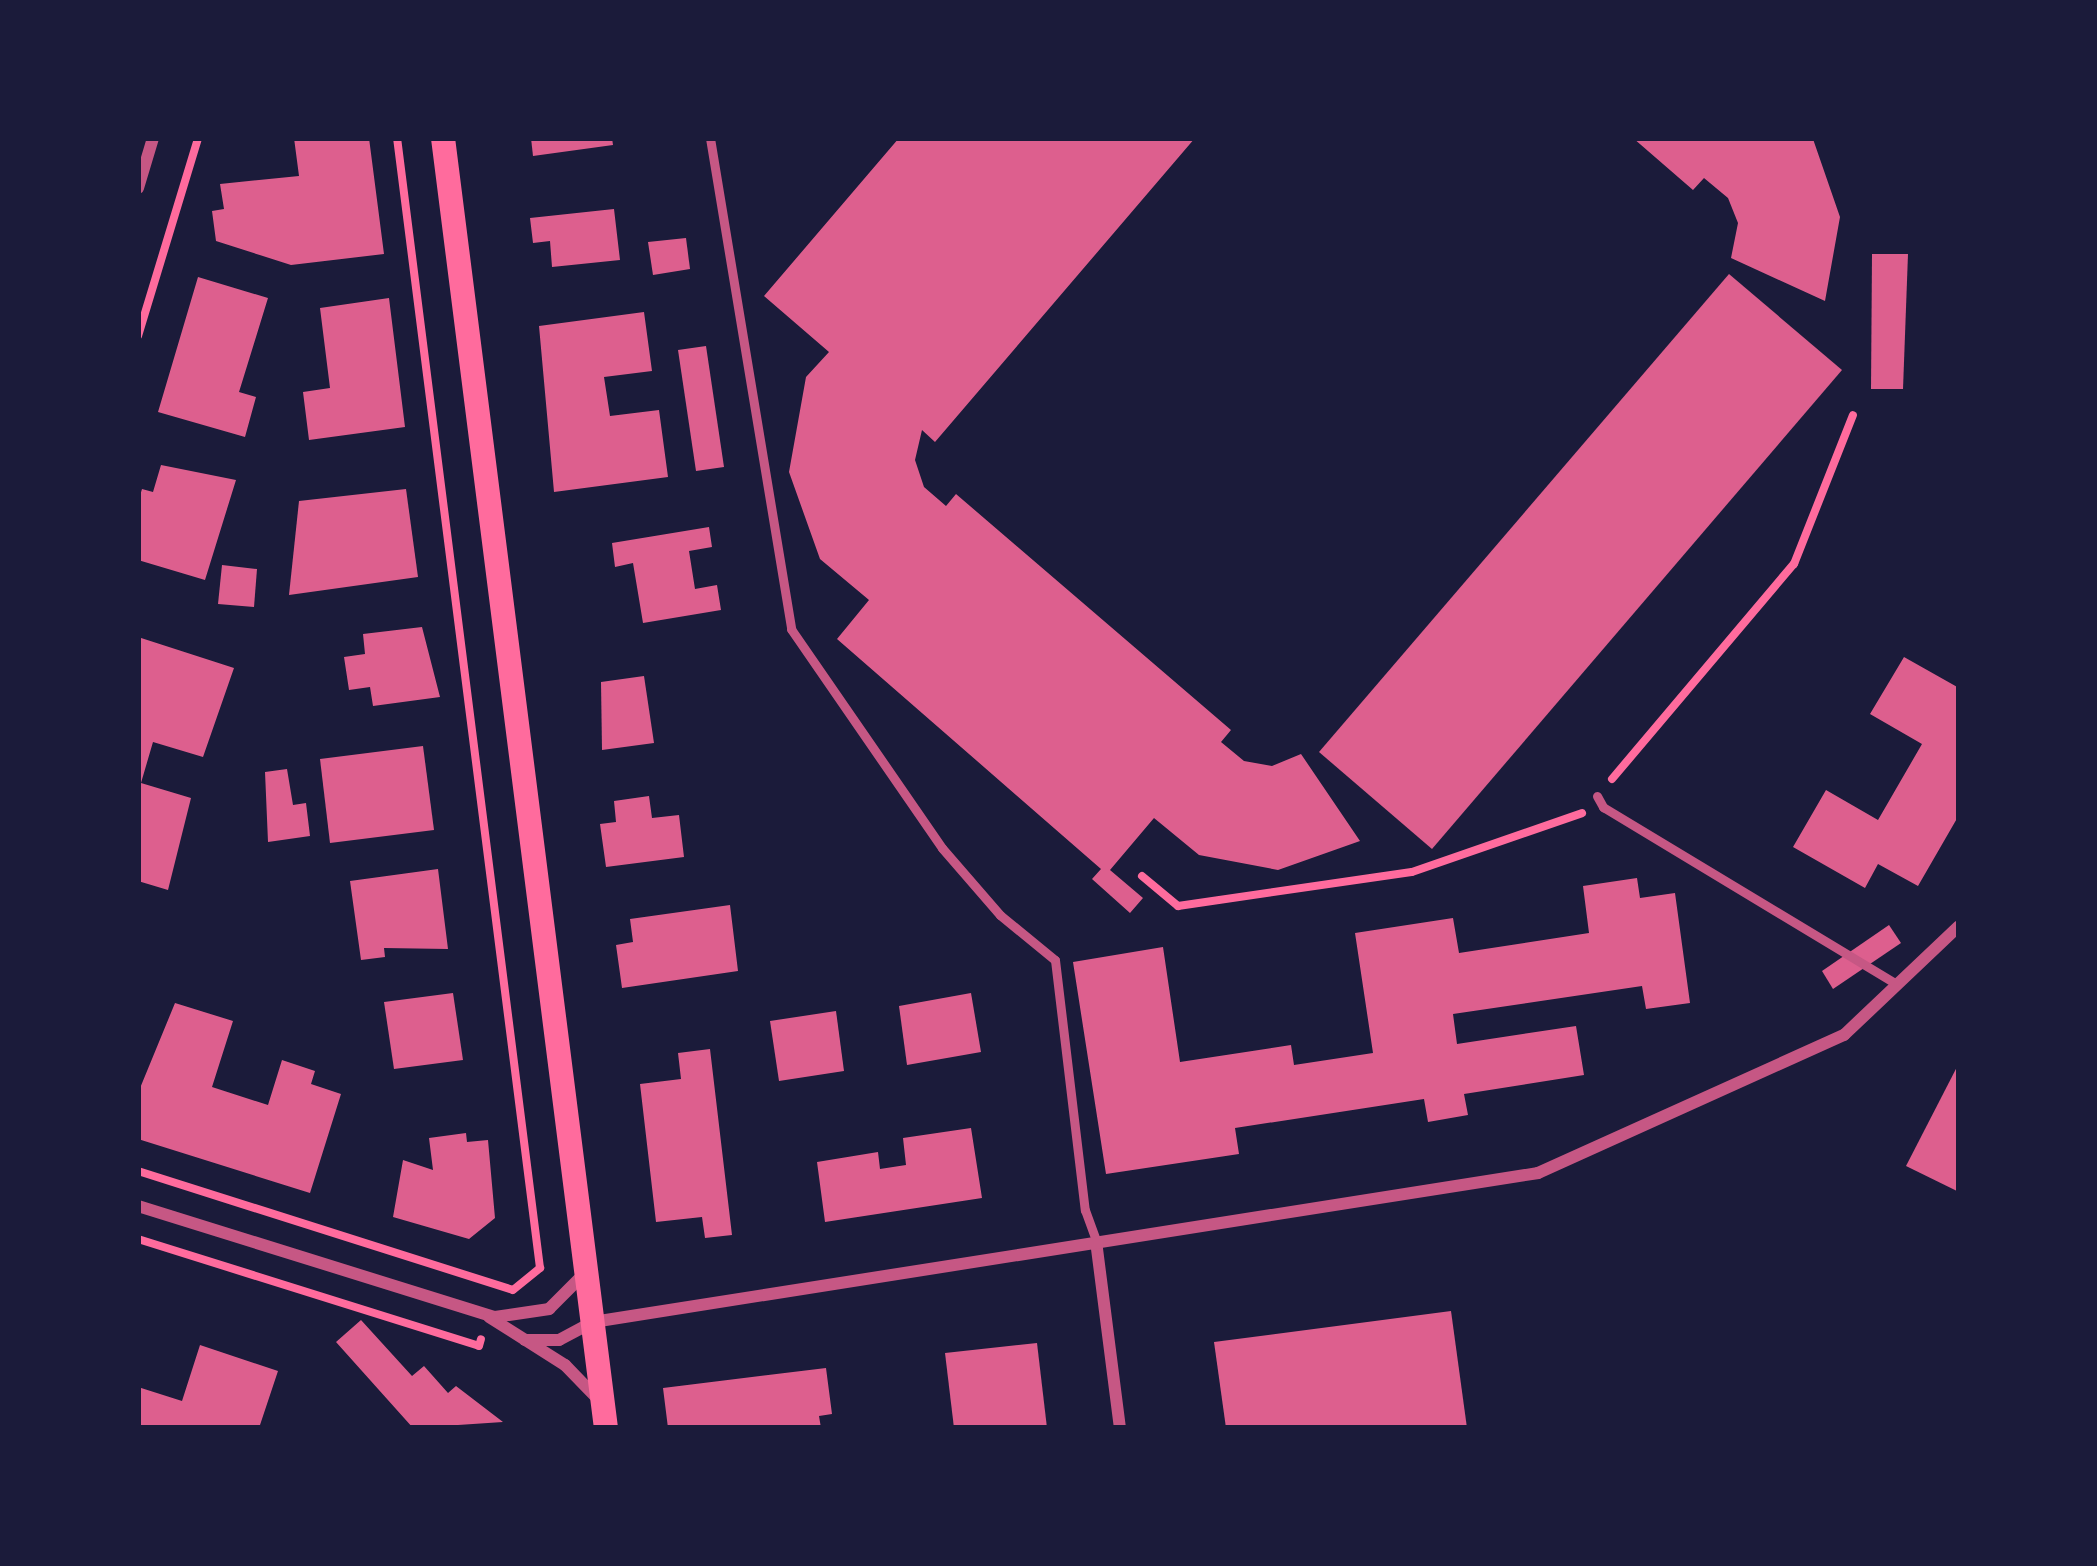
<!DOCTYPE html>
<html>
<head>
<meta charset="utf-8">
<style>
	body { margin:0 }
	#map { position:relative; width:2097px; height:1566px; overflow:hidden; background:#1b1b3a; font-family:Mulish,sans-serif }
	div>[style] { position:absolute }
	.building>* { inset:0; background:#dd5f8e }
	.path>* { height:8px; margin:-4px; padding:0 4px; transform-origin:4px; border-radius:4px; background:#ff6b9d }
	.service>* { height:9px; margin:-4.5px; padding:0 4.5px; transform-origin:4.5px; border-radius:4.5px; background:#c65784 }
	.minor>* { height:12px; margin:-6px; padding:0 6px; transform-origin:6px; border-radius:6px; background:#c65784 }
	.secondary>* { height:24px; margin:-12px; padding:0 12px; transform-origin:12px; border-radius:12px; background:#ff6b9d }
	span { translate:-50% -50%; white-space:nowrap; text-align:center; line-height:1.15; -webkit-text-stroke:12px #1b1b3a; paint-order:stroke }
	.frame { position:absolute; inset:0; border:141px solid #1b1b3a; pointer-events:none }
</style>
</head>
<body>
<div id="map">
	<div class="building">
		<div style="clip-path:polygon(294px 138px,369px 138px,384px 254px,291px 265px,216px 241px,212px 211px,224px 209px,220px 184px,299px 176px)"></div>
		<div style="clip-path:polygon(531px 138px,612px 138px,613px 145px,533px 156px)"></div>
		<div style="clip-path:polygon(899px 138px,1195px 138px,935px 442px,922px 430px,915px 460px,924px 487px,946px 506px,956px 494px,1231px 730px,1221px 742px,1244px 761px,1272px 766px,1301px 754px,1360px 841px,1278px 870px,1199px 855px,1154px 818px,1110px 870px,1143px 898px,1130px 913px,1092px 879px,1101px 869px,837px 639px,869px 600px,820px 559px,789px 472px,806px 377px,829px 352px,764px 296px)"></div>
		<div style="clip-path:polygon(1633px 138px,1813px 139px,1840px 217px,1825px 301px,1731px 258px,1738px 223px,1728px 198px,1704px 178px,1693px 190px)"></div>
		<div style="clip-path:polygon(614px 209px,620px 260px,552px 267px,550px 241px,533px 243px,530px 218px)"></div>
		<div style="clip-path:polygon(686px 238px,690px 269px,653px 275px,648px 242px)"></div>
		<div style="clip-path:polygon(1872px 254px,1908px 254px,1903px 389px,1871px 389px)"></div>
		<div style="clip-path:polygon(1729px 274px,1842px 370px,1432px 849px,1319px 752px)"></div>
		<div style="clip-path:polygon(198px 277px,268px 298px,239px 392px,256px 397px,245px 437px,158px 412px)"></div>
		<div style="clip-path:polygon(389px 298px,405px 427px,309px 440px,303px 392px,330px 388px,320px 308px)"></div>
		<div style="clip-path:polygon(644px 312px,652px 371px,604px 377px,610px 416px,659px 410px,668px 477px,554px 492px,539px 326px)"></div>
		<div style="clip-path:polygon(706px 346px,724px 467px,696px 471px,678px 350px)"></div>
		<div style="clip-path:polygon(161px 465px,236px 480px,205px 580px,138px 560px,138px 502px,142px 489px,153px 492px)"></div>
		<div style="clip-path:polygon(406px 489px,418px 577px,289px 595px,299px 501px)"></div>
		<div style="clip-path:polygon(709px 527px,712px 547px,689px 551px,695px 589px,717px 585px,721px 610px,643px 623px,633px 563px,615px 567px,612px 543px)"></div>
		<div style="clip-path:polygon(222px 565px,257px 569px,254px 607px,218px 604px)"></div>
		<div style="clip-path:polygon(422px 627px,440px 697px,373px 706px,370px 687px,349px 690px,344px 657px,365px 654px,363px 634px)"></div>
		<div style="clip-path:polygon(138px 637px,234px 668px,203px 757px,153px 742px,141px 783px,191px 798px,168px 890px,138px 881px)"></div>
		<div style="clip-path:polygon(1904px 657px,1959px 688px,1959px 815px,1918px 886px,1878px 864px,1865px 888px,1793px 847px,1826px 790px,1878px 820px,1922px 744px,1870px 714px)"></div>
		<div style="clip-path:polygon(644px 676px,654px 743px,602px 750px,601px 682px)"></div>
		<div style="clip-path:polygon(423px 746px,434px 830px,330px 843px,320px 759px)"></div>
		<div style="clip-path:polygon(287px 769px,293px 805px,306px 803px,310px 836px,268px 842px,265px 772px)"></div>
		<div style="clip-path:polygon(649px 796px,652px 818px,679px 815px,684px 857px,606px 867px,600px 824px,616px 822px,614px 801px)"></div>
		<div style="clip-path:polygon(438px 869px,448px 949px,384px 948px,385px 957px,361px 960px,350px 881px)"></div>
		<div style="clip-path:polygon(1637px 878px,1640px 898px,1675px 893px,1690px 1003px,1646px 1009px,1642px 986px,1453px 1014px,1457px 1044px,1576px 1026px,1584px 1075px,1464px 1094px,1468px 1115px,1428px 1122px,1424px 1099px,1235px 1128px,1239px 1154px,1106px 1174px,1073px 962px,1163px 947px,1180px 1062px,1291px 1045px,1294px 1065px,1373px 1053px,1355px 933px,1453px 918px,1459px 953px,1589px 933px,1583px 886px)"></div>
		<div style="clip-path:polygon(730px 905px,738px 971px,622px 988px,616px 945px,633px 942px,630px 919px)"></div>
		<div style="clip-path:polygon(1889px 925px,1901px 943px,1833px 989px,1822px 971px)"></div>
		<div style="clip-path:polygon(453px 993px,463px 1060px,394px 1069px,384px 1002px)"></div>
		<div style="clip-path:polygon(971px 993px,981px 1052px,907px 1065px,899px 1006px)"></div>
		<div style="clip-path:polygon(175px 1003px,233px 1021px,212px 1087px,268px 1105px,282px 1060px,315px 1071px,311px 1084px,341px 1094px,310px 1193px,138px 1139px,138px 1093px)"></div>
		<div style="clip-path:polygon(836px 1011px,844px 1071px,779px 1081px,770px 1021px)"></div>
		<div style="clip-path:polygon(710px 1049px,732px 1235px,705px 1238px,702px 1217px,656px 1222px,640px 1084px,681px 1079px,678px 1053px)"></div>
		<div style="clip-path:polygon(1959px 1063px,1959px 1192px,1906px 1166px)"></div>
		<div style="clip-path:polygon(971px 1128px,982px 1198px,825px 1222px,817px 1162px,878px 1152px,880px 1169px,906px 1165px,903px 1138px)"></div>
		<div style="clip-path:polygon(466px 1133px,467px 1142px,488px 1140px,495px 1218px,469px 1239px,393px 1217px,403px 1160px,433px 1170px,429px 1138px)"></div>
		<div style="clip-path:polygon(1451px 1311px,1467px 1428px,1226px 1428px,1214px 1342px)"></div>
		<div style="clip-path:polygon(361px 1320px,412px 1376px,424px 1366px,448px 1393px,456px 1386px,503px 1422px,413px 1428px,336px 1342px)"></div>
		<div style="clip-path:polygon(1037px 1343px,1047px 1428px,954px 1428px,945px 1353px)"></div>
		<div style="clip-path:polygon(200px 1345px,278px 1371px,259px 1428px,138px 1428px,138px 1387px,182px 1401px)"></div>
		<div style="clip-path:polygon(826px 1368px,832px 1414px,819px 1416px,821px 1428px,668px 1428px,663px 1388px)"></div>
	</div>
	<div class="path">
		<div style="left:138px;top:336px;width:207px;rotate:-73.1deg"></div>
		<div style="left:1612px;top:779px;width:282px;rotate:-49.8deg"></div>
		<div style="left:1794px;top:564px;width:160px;rotate:-68.4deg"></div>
		<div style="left:1142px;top:876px;width:47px;rotate:39.8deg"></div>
		<div style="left:1178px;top:906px;width:236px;rotate:-8.3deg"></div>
		<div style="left:1412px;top:872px;width:180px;rotate:-19.1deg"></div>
		<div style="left:138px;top:1171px;width:393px;rotate:17.6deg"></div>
		<div style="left:513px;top:1290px;width:35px;rotate:-39deg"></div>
		<div style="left:540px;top:1268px;width:1139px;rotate:-97.21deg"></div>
		<div style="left:138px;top:1239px;width:357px;rotate:17.4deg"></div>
		<div style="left:479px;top:1346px;width:7px;rotate:-74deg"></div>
	</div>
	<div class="service">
		<div style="left:710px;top:138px;width:498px;rotate:80.6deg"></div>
		<div style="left:791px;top:629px;width:266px;rotate:55.4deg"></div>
		<div style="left:942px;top:848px;width:89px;rotate:49.1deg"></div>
		<div style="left:1000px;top:915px;width:71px;rotate:39.3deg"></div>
		<div style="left:1055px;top:960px;width:252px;rotate:83.2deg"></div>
		<div style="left:1085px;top:1210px;width:33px;rotate:70deg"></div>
		<div style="left:1597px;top:796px;width:13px;rotate:61deg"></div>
		<div style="left:1603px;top:807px;width:342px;rotate:31.1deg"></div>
	</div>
	<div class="minor">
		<div style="left:138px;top:188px;width:52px;rotate:-73.3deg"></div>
		<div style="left:138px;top:1206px;width:374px;rotate:17.3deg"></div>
		<div style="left:495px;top:1317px;width:55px;rotate:-8.4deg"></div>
		<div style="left:549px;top:1309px;width:48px;rotate:-45deg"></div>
		<div style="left:1096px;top:1241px;width:189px;rotate:82.7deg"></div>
		<div style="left:489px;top:1317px;width:90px;rotate:32.3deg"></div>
		<div style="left:565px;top:1365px;width:45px;rotate:45.9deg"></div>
		<div style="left:525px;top:1340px;width:34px"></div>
		<div style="left:559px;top:1340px;width:38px;rotate:-28deg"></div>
		<div style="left:593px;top:1322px;width:957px;rotate:-8.96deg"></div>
		<div style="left:1538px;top:1173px;width:336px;rotate:-24.3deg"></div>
		<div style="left:1844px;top:1035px;width:158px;rotate:-43.5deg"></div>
	</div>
	<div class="secondary">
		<div style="left:443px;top:138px;width:1300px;rotate:82.8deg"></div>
	</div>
	<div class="frame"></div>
</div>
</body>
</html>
